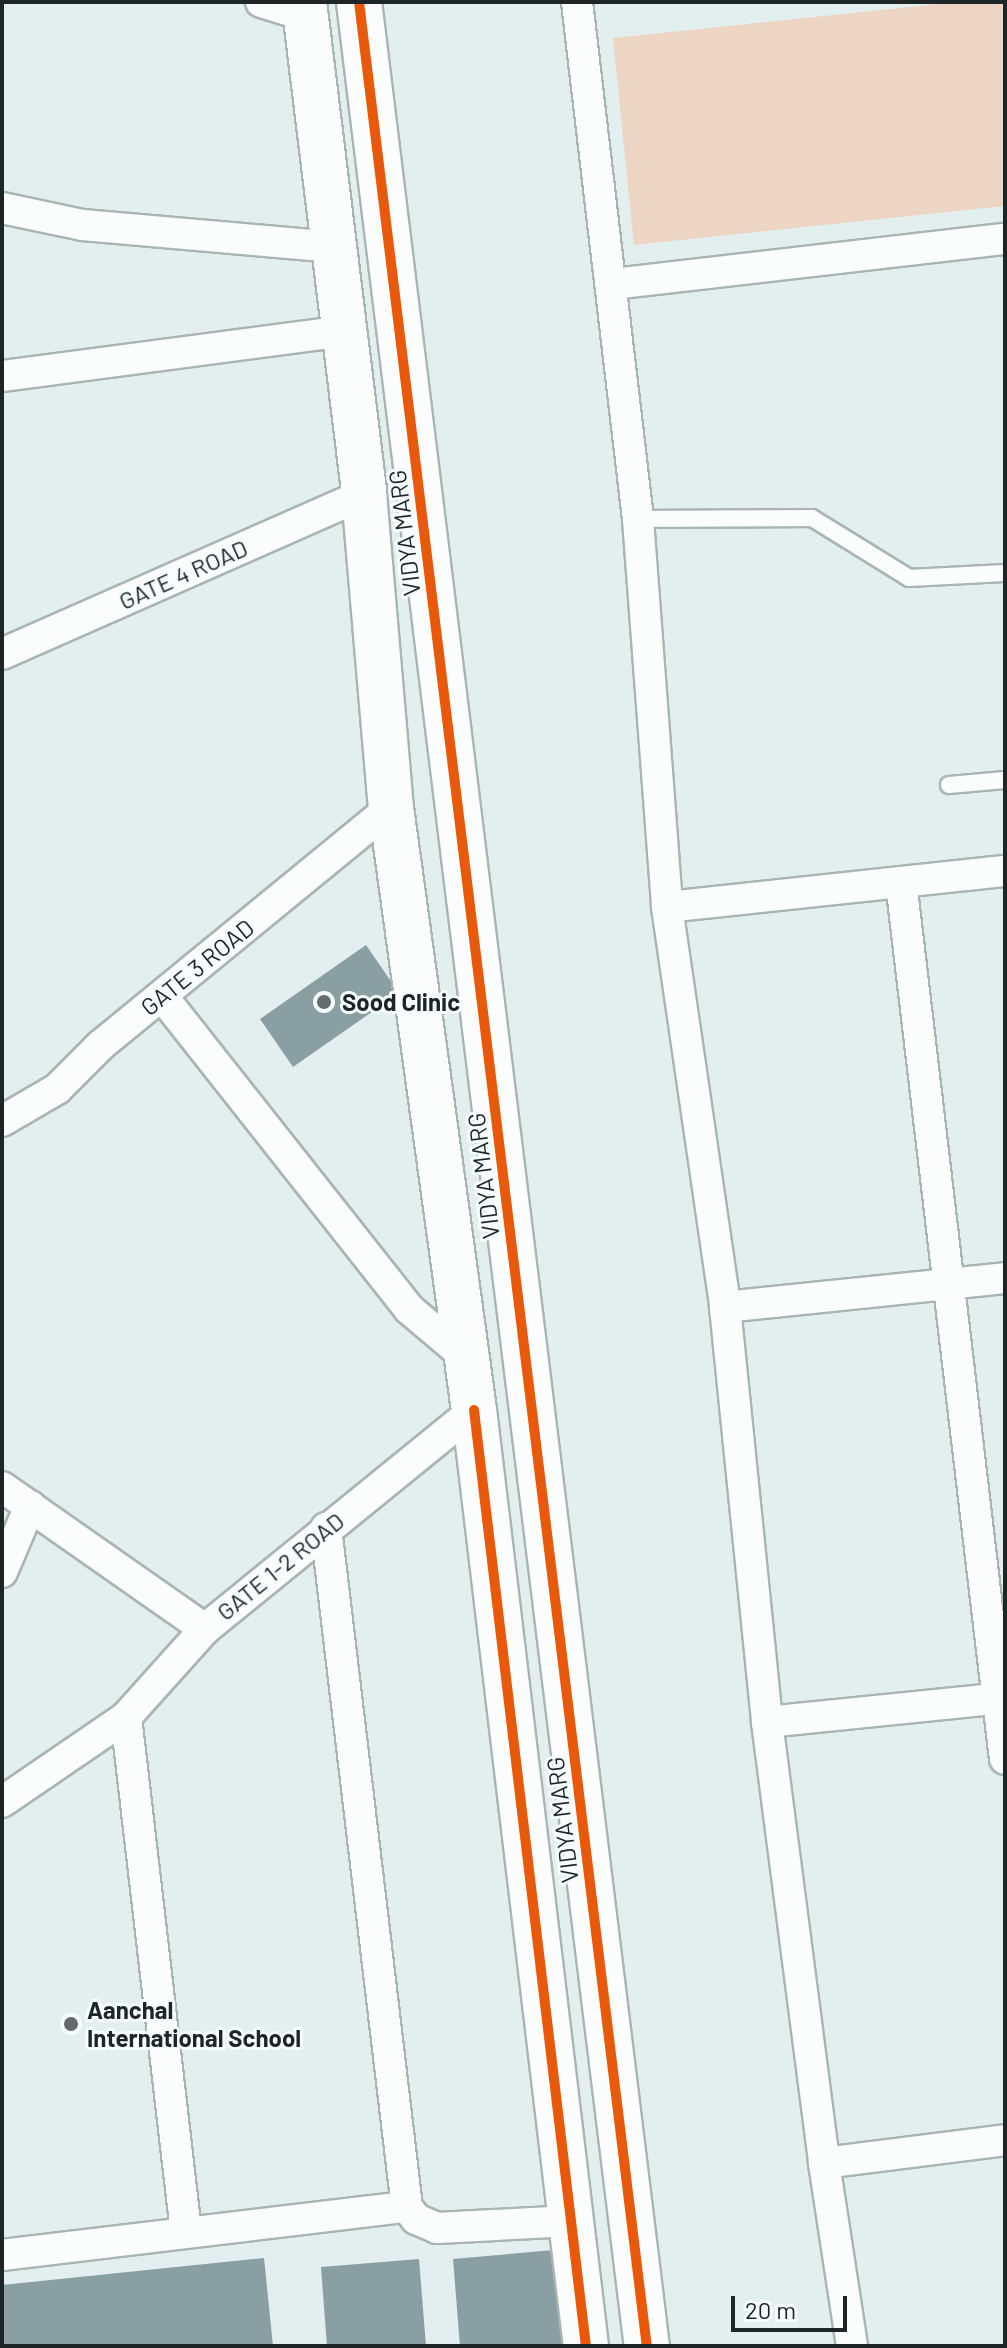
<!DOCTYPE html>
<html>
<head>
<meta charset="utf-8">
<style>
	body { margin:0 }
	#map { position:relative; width:1007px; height:2348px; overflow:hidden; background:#e3efef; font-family:Barlow,sans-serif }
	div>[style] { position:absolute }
	.green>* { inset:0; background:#edd5c3 }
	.building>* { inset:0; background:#899fa1 }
	.roads { filter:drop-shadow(2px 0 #aab4b4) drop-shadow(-2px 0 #aab4b4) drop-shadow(0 2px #aab4b4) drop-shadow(0 -2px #aab4b4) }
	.lane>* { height:16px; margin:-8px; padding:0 8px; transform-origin:8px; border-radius:8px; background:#fbfdfd }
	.street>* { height:30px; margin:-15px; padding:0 15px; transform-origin:15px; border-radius:15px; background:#fbfdfd }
	.secondary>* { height:44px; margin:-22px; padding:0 22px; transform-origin:22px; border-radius:22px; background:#fbfdfd }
	.cycleway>* { height:10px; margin:-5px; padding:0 5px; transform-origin:5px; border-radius:5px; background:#e8590c }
	.dots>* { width:22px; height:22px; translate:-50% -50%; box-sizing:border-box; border:4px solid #f5fdfe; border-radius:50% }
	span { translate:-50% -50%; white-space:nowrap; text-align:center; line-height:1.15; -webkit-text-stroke:6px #f5fdfe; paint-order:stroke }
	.street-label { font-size:24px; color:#1d2526 }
	.poi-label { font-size:24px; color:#1d2526; font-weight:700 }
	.left { translate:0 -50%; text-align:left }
	.frame { position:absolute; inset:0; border:4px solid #1d2526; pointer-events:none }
	.scale { position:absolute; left:731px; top:2296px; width:116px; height:36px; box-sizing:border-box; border:4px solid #1d2526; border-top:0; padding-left:10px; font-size:24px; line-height:28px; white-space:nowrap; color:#1d2526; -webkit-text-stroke:6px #f5fdfe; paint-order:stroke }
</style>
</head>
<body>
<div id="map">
	<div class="green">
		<div style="clip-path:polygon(957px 2px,1005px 2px,1005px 206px,634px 245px,613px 38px)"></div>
	</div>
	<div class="building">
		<div style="clip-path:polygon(366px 945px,399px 993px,293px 1067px,260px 1019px)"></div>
		<div style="clip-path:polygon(554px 2250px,563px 2346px,460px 2346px,453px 2259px)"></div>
		<div style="clip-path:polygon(264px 2258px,273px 2346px,2px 2346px,2px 2285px)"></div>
		<div style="clip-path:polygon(419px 2259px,426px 2346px,327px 2346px,321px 2267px)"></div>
	</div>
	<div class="roads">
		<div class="lane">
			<div style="left:638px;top:519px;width:174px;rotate:-0.3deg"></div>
			<div style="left:812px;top:518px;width:114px;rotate:31.7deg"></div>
			<div style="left:909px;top:578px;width:96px;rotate:-3deg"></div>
			<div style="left:949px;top:785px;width:56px;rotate:-5.1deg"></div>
		</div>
		<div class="street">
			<div style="left:261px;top:2px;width:47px;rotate:17.3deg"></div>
			<div style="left:577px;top:2px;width:521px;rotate:83.27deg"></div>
			<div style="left:638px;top:519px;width:389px;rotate:85.7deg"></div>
			<div style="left:667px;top:907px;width:404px;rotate:81.7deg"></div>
			<div style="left:725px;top:1307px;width:417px;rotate:84.2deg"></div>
			<div style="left:767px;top:1722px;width:445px;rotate:82.6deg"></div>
			<div style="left:2px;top:208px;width:83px;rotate:11.9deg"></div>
			<div style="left:83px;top:225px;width:252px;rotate:5deg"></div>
			<div style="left:614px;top:284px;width:394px;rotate:-6.6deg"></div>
			<div style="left:2px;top:376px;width:345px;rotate:-7.5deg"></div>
			<div style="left:2px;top:654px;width:396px;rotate:-23.8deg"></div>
			<div style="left:901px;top:882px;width:883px;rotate:83.24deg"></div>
			<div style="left:667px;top:907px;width:340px;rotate:-6.1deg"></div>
			<div style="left:162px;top:996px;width:399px;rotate:51.7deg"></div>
			<div style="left:409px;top:1309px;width:76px;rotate:40.2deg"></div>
			<div style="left:2px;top:1121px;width:64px;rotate:-30.2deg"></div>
			<div style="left:57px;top:1089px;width:62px;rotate:-45deg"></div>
			<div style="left:101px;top:1045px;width:375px;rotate:-39.3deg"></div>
			<div style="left:725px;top:1307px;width:281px;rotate:-5.9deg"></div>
			<div style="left:2px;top:1487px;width:248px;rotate:35deg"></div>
			<div style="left:205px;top:1629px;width:347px;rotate:-39.1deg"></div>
			<div style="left:326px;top:1528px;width:684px;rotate:83.2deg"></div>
			<div style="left:2px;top:1572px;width:72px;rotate:-67deg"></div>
			<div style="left:126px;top:1717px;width:518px;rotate:83.35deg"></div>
			<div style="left:767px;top:1722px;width:239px;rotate:-5.8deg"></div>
			<div style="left:2px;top:1802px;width:150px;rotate:-34.4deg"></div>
			<div style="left:126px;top:1717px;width:118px;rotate:-48.1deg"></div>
			<div style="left:2px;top:2255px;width:408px;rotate:-6.8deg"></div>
			<div style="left:407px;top:2207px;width:15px;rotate:53deg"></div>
			<div style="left:416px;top:2219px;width:23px;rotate:23deg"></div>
			<div style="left:437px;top:2228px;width:134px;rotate:-3deg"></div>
			<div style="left:852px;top:2346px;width:185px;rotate:-98.7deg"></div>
			<div style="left:824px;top:2163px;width:182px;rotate:-7.2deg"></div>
		</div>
		<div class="secondary">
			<div style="left:304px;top:2px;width:496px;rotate:83deg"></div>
			<div style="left:364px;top:494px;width:315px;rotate:85.1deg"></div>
			<div style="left:391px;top:808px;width:608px;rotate:82.15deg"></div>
			<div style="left:474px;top:1410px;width:943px;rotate:83.18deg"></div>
			<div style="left:359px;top:2px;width:2362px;rotate:83deg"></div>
		</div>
	</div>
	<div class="cycleway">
		<div style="left:359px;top:2px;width:2362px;rotate:83deg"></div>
		<div style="left:474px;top:1410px;width:943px;rotate:83.18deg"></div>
	</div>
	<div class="dots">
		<div style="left:324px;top:1002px;background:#626c6c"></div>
		<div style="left:71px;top:2024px;background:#626c6c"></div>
	</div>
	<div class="street-label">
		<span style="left:404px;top:533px;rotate:-97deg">VIDYA MARG</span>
		<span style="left:183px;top:574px;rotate:-24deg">GATE 4 ROAD</span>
		<span style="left:197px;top:967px;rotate:-39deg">GATE 3 ROAD</span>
		<span style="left:483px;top:1176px;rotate:-97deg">VIDYA MARG</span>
		<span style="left:280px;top:1566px;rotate:-39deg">GATE 1-2 ROAD</span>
		<span style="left:562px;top:1820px;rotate:-97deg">VIDYA MARG</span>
	</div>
	<div class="poi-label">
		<span class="left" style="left:342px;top:1002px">Sood Clinic</span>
		<span class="left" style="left:87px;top:2024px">Aanchal<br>International School</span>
	</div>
	<div class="frame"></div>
	<div class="scale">20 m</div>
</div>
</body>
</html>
